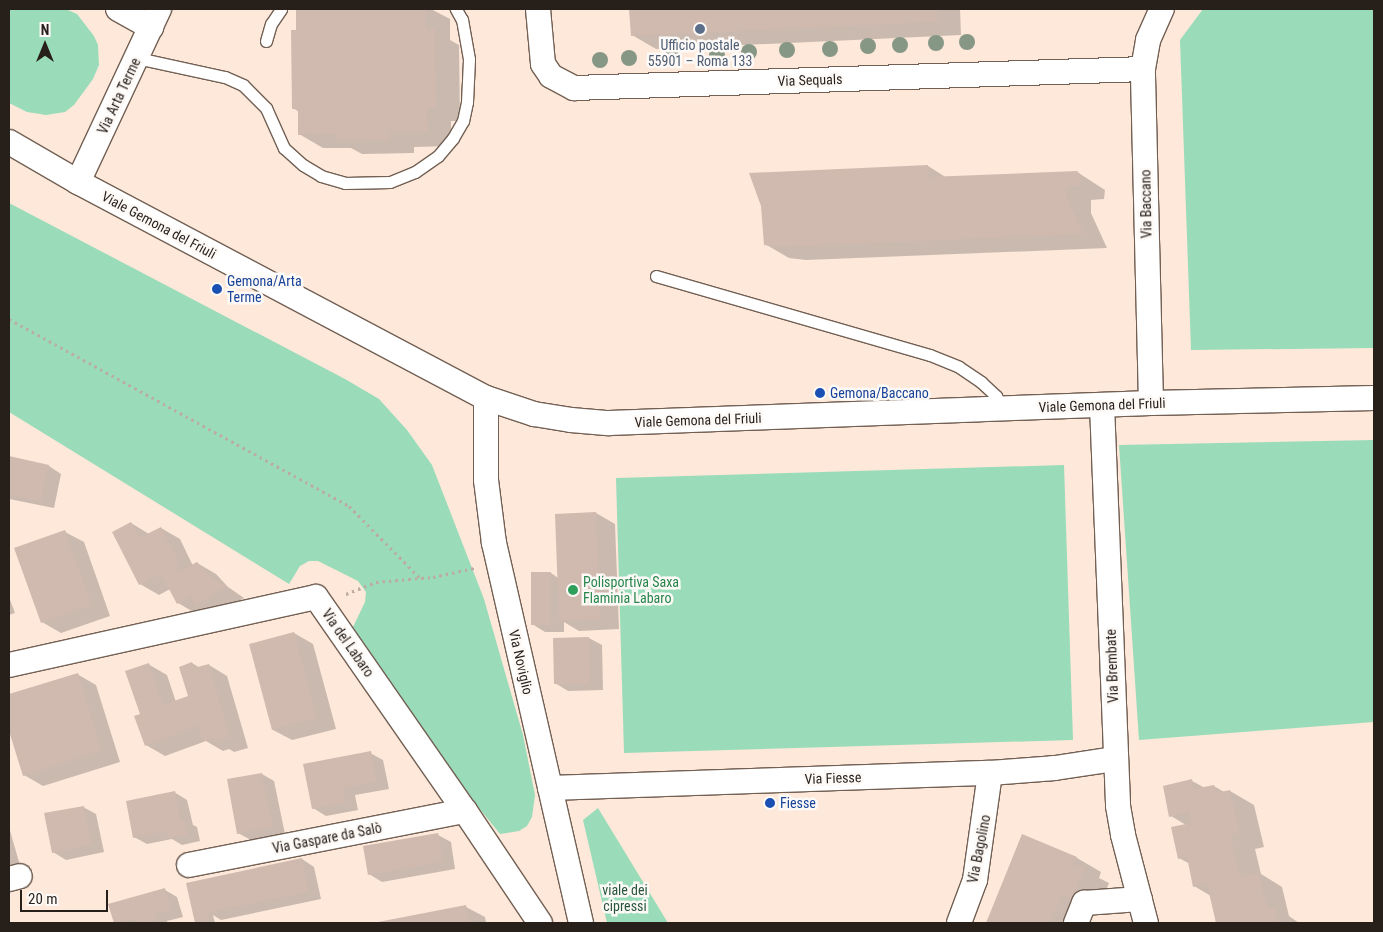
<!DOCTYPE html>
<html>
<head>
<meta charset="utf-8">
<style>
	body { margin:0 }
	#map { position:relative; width:1383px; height:932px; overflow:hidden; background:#fde8da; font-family:"Roboto Condensed",sans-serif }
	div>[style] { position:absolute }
	.green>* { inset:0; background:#9adcb9 }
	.shadow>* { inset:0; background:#0003 }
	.building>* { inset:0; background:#d0b9ae }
	.path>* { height:3px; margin-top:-1.5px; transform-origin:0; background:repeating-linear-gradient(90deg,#bcaba0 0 2.5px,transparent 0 6.5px) }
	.roads { filter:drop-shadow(1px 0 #726054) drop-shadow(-1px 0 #726054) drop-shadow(0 1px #726054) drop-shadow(0 -1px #726054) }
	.lane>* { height:11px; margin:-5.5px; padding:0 5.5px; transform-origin:5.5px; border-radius:5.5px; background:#fff }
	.street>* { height:24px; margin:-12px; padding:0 12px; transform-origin:12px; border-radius:12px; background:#fff }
	.trees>* { width:16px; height:16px; margin:-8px; border-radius:50%; background:#879785 }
	.dots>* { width:14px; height:14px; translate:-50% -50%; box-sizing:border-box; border:2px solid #fdf9f6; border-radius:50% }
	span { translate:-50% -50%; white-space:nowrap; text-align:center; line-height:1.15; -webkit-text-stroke:5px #fdf9f6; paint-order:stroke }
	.service-label { font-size:14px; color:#4e5e75 }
	.street-label { font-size:14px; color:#271f1a }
	.transit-label { font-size:14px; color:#164399 }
	.left { translate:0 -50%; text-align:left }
	.leisure-label { font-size:14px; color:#27864d }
	.park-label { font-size:14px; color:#27553f }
	.frame { position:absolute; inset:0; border:10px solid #271f1a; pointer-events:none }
	.north { position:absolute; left:20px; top:20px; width:50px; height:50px; -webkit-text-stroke:4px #fdf9f6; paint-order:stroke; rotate:0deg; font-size:14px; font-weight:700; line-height:20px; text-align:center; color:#271f1a }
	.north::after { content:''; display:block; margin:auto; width:18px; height:22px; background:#271f1a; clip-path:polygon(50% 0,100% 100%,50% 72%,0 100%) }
	.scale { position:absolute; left:20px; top:890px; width:88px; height:22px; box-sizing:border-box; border:2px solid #271f1a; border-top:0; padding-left:6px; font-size:15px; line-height:18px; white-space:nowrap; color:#271f1a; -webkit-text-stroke:4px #fdf9f6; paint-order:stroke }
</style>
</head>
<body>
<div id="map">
	<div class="green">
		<div style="clip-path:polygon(9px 9px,66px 9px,77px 14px,94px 36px,98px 45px,99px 65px,93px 79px,74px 105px,65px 112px,46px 115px,27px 112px,9px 103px)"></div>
		<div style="clip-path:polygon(1203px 9px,1374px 9px,1374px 348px,1191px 350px,1180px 40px)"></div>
		<div style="clip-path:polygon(9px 203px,345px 379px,379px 399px,407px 430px,432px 465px,484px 599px,523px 735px,535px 795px,532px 817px,527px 826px,519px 831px,500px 834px,470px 797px,364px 653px,352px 629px,365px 602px,366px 592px,358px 581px,318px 561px,309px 561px,300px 566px,289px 584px,9px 412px)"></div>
		<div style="clip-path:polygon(1374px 440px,1374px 722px,1139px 740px,1119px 445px)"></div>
		<div style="clip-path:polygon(1064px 465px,1073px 740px,624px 753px,616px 478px)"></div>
		<div style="clip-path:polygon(598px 808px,668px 923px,607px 923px,583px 820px)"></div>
	</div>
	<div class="shadow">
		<div style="clip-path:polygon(297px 9px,431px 9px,450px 19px,450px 40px,459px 45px,460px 121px,451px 121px,451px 146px,414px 147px,414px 153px,362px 154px,351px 148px,323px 148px,299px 134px,299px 112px,293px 108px)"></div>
		<div style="clip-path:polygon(631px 9px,960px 9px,961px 35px,656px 49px,632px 35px)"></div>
		<div style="clip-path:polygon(928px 166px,947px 178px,1077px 172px,1105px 190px,1104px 199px,1091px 200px,1091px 213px,1107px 248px,806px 260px,789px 258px,765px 244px)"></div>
		<div style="clip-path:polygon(9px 458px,49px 466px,61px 474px,54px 508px,9px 499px)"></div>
		<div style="clip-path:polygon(596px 513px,615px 524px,619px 629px,579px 631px,564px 622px,564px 632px,545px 632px,532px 624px,551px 573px,558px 578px)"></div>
		<div style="clip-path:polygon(131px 523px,149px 534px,161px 528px,180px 539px,193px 566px,197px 563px,216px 574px,228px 587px,244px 598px,216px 615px,197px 614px,178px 603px,170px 589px,159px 595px,140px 584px)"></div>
		<div style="clip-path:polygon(65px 532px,84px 542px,110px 616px,61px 633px,42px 622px)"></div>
		<div style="clip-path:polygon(9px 597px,15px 613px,9px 615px)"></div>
		<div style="clip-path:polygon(294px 633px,313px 644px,336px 729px,292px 740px,273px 730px)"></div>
		<div style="clip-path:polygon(589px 638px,602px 645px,603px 690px,568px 691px,555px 683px)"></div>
		<div style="clip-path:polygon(192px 663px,200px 668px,209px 665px,227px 676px,248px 748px,234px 752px,229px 749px,223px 751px,206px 741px,165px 756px,146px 745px,141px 715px,148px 664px,167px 675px,176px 702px,190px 697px)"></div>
		<div style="clip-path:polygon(77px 674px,96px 685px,120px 762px,43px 786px,24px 775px,9px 726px,9px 695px)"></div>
		<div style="clip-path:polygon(370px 753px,383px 760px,389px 789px,355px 795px,358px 810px,326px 816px,313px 808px)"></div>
		<div style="clip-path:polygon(262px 774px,274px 781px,285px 834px,251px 840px,238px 833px)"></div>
		<div style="clip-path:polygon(1192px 781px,1205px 788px,1214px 786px,1224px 792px,1230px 791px,1254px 805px,1264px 847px,1255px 849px,1261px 874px,1282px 887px,1289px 916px,1299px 923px,1217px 923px,1211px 896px,1194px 886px,1190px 864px,1179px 858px,1186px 825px,1171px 816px)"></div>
		<div style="clip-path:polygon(174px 792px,187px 800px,193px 825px,197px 827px,200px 841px,182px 845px,172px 839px,147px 844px,134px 837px)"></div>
		<div style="clip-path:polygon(83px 807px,96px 814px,104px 852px,66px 860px,53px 852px)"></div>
		<div style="clip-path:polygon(9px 827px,21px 869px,9px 873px)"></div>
		<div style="clip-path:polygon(438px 835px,451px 842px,455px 869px,382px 882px,369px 874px)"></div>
		<div style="clip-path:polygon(1023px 836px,1077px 858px,1101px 872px,1099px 878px,1109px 883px,1097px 912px,1086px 907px,1080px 923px,987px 923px)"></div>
		<div style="clip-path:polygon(302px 859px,314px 867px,321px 899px,221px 920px,213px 915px,215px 923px,196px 923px,188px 884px)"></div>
		<div style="clip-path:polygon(165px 890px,177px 897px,183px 917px,167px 921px,167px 923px,115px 923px,110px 905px)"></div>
		<div style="clip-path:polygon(466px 907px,485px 917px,486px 923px,380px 923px)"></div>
	</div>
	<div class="building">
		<div style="clip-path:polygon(296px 9px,426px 9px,426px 30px,435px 29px,436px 108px,427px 108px,428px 133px,390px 133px,390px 140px,337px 141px,337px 134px,298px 135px,298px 109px,292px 109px,291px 30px,296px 30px)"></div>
		<div style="clip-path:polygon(629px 9px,937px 9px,937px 22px,631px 36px)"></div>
		<div style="clip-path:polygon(928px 165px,928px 177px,1077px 171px,1081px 175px,1080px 186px,1067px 186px,1067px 198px,1084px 234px,781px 247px,764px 245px,761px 206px,749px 173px)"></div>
		<div style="clip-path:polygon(9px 456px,49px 465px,41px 502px,9px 495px)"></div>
		<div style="clip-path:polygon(596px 512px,600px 619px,559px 621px,555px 514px)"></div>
		<div style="clip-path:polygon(131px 522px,139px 538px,161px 527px,180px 564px,175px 567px,178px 572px,197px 562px,209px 575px,227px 587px,196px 605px,191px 597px,177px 604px,161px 574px,139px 585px,112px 532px)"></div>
		<div style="clip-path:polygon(65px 530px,92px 605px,41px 623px,14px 548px)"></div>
		<div style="clip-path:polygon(531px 572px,551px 572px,551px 625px,531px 625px)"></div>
		<div style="clip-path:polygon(294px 632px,317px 718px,272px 730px,249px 644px)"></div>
		<div style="clip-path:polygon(589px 637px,590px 684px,554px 684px,553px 638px)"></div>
		<div style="clip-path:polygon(192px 662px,194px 668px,209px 664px,230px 737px,214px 742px,213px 738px,203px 741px,198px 726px,145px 746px,134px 716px,140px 714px,125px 671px,149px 663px,163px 705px,188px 696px,179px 667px)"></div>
		<div style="clip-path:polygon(78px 673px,102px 751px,23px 776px,9px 731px,9px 694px)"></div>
		<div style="clip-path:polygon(371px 751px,377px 782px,343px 788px,346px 803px,312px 809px,303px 764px)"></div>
		<div style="clip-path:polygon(262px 773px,273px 827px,237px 834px,227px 779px)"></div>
		<div style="clip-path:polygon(1192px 779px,1194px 789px,1214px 785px,1216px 793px,1230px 790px,1240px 833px,1231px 836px,1240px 876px,1258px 872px,1267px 908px,1275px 907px,1278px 923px,1216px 923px,1207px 884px,1193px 887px,1187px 857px,1178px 859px,1171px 827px,1191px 823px,1189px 812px,1169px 817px,1163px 786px)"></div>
		<div style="clip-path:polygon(175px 791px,181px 820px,184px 819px,188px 834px,168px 839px,167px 831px,133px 838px,126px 801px)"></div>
		<div style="clip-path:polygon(84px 806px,92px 845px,52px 853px,44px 813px)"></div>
		<div style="clip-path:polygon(438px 833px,443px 862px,368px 875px,363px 846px)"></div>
		<div style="clip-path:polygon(1022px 834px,1077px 857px,1074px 864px,1085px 868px,1072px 899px,1062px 895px,1050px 923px,986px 923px)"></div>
		<div style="clip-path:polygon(302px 858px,309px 892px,208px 913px,210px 923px,195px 923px,186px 883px)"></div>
		<div style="clip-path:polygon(165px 888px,171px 910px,155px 914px,157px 923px,137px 923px,136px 919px,114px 923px,108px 904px)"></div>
		<div style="clip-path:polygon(466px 905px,470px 923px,378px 923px,378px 922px)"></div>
	</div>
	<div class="path">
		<div style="left:9px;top:319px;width:388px;rotate:28.8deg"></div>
		<div style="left:349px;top:506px;width:101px;rotate:45.4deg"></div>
		<div style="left:346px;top:594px;width:32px;rotate:-22deg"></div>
		<div style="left:376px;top:582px;width:57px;rotate:-5deg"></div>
		<div style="left:433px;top:577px;width:42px;rotate:-12.4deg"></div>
	</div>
	<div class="roads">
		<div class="lane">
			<div style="left:266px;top:41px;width:18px;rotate:-74deg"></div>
			<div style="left:271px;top:24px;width:18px;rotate:-56deg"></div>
			<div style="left:137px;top:58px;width:90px;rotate:12.2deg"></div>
			<div style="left:225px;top:77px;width:20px;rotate:24deg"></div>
			<div style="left:243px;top:85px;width:33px;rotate:45deg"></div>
			<div style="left:266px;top:108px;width:44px;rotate:65.8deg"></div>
			<div style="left:284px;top:148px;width:25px;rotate:42deg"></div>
			<div style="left:303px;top:165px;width:21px;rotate:31deg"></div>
			<div style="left:321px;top:176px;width:25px;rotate:16deg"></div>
			<div style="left:345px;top:183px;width:45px;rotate:-1.3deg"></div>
			<div style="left:390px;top:182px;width:27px;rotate:-22deg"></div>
			<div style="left:415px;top:172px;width:28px;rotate:-35deg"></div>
			<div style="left:438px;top:156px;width:23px;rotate:-50deg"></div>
			<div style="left:453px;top:138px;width:20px;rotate:-60deg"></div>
			<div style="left:463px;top:121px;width:19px;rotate:-78deg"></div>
			<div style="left:467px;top:102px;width:43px;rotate:-87.3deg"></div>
			<div style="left:469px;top:59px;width:40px;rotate:-100deg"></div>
			<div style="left:462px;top:20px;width:13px;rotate:-119deg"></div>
			<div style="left:656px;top:276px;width:285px;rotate:16.1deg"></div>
			<div style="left:930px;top:355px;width:31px;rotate:22deg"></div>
			<div style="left:959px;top:367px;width:27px;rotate:34deg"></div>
			<div style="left:981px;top:382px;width:21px;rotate:43deg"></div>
			<div style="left:996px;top:396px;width:15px;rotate:62deg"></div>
		</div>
		<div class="street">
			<div style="left:118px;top:9px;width:38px;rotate:29deg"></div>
			<div style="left:538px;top:9px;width:55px;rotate:84.8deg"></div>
			<div style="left:543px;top:64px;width:14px;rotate:56deg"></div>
			<div style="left:551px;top:76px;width:26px;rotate:28deg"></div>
			<div style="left:574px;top:88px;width:569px;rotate:-1.91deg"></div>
			<div style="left:9px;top:142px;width:80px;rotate:30.1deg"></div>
			<div style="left:78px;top:182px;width:462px;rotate:27.9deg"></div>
			<div style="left:486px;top:398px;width:51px;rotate:18.4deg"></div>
			<div style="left:534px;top:414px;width:37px;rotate:9deg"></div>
			<div style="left:571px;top:420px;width:38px;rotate:5deg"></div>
			<div style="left:609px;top:423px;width:542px;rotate:-2.11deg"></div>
			<div style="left:1151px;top:403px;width:223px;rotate:-1.3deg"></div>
			<div style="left:78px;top:182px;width:191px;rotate:-64.9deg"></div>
			<div style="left:486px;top:398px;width:82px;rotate:90deg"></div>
			<div style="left:486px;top:480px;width:64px;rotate:82.8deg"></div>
			<div style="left:494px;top:543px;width:390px;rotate:77.1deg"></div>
			<div style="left:1151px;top:403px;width:334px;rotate:-91.4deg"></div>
			<div style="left:1143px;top:69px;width:29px;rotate:-80deg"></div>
			<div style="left:1148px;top:40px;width:34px;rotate:-66deg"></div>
			<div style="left:1102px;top:405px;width:401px;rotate:87.7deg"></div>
			<div style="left:1118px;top:806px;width:29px;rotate:80deg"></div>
			<div style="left:1123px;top:835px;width:91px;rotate:75.4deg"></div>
			<div style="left:9px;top:665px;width:314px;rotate:-12.5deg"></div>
			<div style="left:316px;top:597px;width:261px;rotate:55.2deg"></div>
			<div style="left:465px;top:811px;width:135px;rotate:56.2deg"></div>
			<div style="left:550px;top:788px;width:440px;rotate:-2deg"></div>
			<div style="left:990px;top:773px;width:65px;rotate:-4.4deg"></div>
			<div style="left:1055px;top:768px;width:61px;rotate:-8.5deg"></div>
			<div style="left:189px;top:865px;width:281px;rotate:-11.1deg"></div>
			<div style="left:9px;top:879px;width:11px;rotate:-15deg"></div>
			<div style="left:959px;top:923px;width:46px;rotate:-69.6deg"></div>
			<div style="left:975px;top:880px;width:108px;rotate:-82deg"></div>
			<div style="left:1076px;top:923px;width:22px;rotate:-68deg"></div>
			<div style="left:1084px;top:903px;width:56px;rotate:-4.1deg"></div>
		</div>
	</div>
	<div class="trees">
		<div style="left:967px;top:42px"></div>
		<div style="left:936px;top:43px"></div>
		<div style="left:900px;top:45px"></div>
		<div style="left:868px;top:46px"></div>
		<div style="left:830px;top:49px"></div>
		<div style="left:787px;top:50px"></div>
		<div style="left:749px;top:52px"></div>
		<div style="left:717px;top:55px"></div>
		<div style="left:672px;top:57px"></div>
		<div style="left:629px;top:58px"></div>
		<div style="left:600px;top:60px"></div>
	</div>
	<div class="dots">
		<div style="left:700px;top:29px;background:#5c6f8a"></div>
		<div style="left:217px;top:289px;background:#1a4fb4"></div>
		<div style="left:820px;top:393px;background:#1a4fb4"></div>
		<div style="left:573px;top:590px;background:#2e9e5b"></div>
		<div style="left:770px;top:803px;background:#1a4fb4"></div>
	</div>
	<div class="service-label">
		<span style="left:700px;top:53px">Ufficio postale<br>55901 – Roma 133</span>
	</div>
	<div class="street-label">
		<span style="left:810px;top:80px;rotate:-2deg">Via Sequals</span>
		<span style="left:119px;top:96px;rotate:-65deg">Via Arta Terme</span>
		<span style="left:1146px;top:204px;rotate:-91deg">Via Baccano</span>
		<span style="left:159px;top:225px;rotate:28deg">Viale Gemona del Friuli</span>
		<span style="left:1102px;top:405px;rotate:-2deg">Viale Gemona del Friuli</span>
		<span style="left:698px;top:420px;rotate:-2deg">Viale Gemona del Friuli</span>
		<span style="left:348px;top:643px;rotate:55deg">Via del Labaro</span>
		<span style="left:521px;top:662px;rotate:77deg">Via Noviglio</span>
		<span style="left:1112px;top:666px;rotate:-92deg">Via Brembate</span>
		<span style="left:833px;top:778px;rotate:-2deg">Via Fiesse</span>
		<span style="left:327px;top:838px;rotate:-11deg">Via Gaspare da Salò</span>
		<span style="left:979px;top:849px;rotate:-79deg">Via Bagolino</span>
	</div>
	<div class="transit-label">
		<span class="left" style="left:227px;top:289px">Gemona/Arta<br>Terme</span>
		<span class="left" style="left:830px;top:393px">Gemona/Baccano</span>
		<span class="left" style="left:780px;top:803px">Fiesse</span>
	</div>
	<div class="leisure-label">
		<span class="left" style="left:583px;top:590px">Polisportiva Saxa<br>Flaminia Labaro</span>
	</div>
	<div class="park-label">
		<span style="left:625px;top:898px">viale dei<br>cipressi</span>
	</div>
	<div class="frame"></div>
	<div class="north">N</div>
	<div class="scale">20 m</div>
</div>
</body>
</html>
